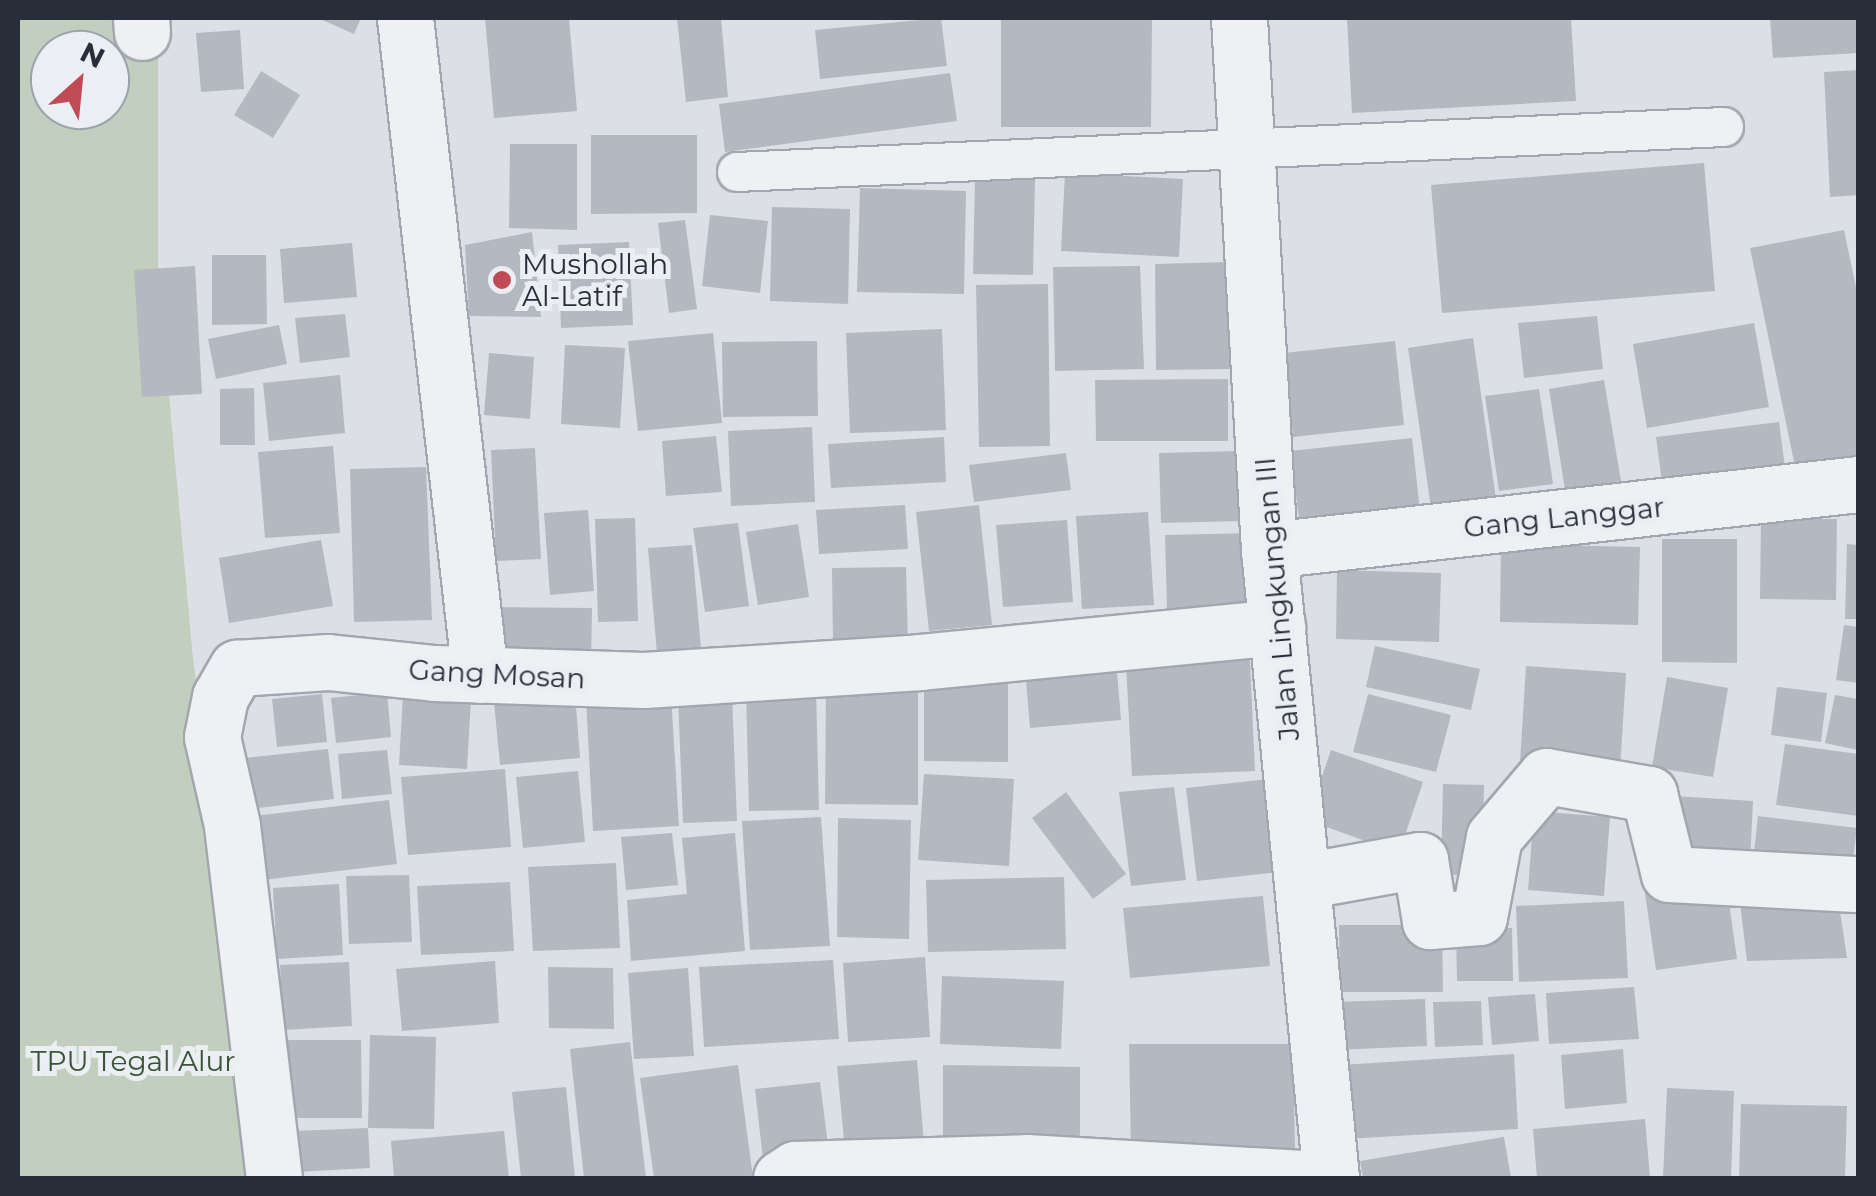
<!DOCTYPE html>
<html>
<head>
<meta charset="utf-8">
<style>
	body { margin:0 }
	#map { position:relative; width:1876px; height:1196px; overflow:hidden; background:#dcdfe5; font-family:Montserrat,sans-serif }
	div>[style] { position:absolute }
	.green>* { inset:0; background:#c2cebe }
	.building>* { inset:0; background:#b4b8c1 }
	.roads { filter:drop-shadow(2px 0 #a2a6ae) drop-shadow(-2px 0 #a2a6ae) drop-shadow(0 2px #a2a6ae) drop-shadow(0 -2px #a2a6ae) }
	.service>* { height:38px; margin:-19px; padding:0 19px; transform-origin:19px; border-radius:19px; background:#eff0f4 }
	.minor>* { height:55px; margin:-27.5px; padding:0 27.5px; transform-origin:27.5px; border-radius:27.5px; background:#eff0f4 }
	.tertiary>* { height:55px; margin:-27.5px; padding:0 27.5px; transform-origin:27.5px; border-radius:27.5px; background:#eff0f4 }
	.dots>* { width:28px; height:28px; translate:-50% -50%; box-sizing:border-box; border:5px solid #ebeef3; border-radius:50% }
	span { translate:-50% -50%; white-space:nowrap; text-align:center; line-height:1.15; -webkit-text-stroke:10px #ebeef3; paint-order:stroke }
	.poi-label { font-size:28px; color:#282d3a }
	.left { translate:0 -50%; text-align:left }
	.street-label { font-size:28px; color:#282d3a }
	.park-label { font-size:28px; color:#3a5436 }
	.frame { position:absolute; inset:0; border:20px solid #282d3a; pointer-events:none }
	.north { position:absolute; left:30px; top:30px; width:100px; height:100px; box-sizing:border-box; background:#ebeef3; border:2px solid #9da1a9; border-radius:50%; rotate:27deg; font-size:28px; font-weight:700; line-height:40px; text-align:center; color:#282d3a }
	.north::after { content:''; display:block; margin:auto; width:35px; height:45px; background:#c04b57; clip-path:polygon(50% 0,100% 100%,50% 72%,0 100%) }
</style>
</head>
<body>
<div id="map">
	<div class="green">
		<div style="clip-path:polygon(evenodd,18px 18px,158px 18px,158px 274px,193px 659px,266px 1178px,18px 1178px,18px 18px,50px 50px,110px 50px,110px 110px,50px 110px,50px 50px)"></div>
	</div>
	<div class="building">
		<div style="clip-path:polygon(318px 18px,361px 18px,354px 34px)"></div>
		<div style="clip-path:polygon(485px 18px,569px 18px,577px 111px,494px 118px)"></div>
		<div style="clip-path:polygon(677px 18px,721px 18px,728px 97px,686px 102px)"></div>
		<div style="clip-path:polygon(941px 18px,947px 66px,820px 79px,815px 30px)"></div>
		<div style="clip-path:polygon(1001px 18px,1152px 18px,1151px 127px,1001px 127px)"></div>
		<div style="clip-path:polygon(1347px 18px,1571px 18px,1576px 101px,1352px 113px)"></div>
		<div style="clip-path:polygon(1770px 18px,1858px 18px,1858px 53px,1773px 58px)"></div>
		<div style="clip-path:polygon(240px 30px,244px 89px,201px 92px,196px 33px)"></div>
		<div style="clip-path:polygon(1858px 70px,1858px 195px,1830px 197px,1824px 72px)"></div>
		<div style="clip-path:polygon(261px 71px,300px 95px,273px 138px,234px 115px)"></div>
		<div style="clip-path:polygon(950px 73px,957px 121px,725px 152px,719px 104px)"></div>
		<div style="clip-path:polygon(591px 135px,697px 135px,697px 213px,591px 214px)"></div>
		<div style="clip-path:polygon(510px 144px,577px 144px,577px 230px,509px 228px)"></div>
		<div style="clip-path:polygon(1704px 163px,1715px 291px,1442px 313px,1431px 185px)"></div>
		<div style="clip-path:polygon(1065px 173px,1183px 179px,1179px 257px,1061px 251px)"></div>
		<div style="clip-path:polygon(975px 179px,1035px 180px,1033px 275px,973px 274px)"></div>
		<div style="clip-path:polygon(860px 188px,966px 191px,964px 294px,857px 292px)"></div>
		<div style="clip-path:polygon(772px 207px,850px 209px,848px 304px,770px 301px)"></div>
		<div style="clip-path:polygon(710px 215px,768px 221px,760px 293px,702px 286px)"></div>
		<div style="clip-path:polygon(685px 220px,697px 309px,669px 313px,658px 223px)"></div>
		<div style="clip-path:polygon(1844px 230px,1858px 297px,1858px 474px,1799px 486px,1750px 248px)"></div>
		<div style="clip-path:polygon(532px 232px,541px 317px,469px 316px,465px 245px)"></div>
		<div style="clip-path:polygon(629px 242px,633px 325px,561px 328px,558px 245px)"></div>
		<div style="clip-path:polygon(352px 243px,357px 297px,284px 303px,280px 249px)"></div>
		<div style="clip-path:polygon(212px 255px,266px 255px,267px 324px,212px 325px)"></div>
		<div style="clip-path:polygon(1229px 262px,1230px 369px,1156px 370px,1155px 264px)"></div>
		<div style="clip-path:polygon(195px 266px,202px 394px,142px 397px,134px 270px)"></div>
		<div style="clip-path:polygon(1140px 266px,1144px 369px,1055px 371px,1053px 267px)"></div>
		<div style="clip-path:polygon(1048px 284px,1050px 446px,979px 447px,976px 285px)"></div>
		<div style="clip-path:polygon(345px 314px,350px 357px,300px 363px,295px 318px)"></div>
		<div style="clip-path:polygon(1597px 316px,1603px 369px,1524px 378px,1518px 323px)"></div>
		<div style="clip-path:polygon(1754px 323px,1769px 407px,1647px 428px,1633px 344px)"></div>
		<div style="clip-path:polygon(279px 325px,287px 364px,216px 379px,208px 339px)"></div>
		<div style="clip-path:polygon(942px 329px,946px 430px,850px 433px,846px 333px)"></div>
		<div style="clip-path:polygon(713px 333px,722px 423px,638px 431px,628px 341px)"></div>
		<div style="clip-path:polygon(1473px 338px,1497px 506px,1432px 515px,1408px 348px)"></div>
		<div style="clip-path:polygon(817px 341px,818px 416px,723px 417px,722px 342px)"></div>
		<div style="clip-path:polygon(1395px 341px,1404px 425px,1293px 437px,1284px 353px)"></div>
		<div style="clip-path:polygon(565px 345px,625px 348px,620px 428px,561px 424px)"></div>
		<div style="clip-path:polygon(489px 353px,534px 357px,530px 419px,484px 415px)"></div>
		<div style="clip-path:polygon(340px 375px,345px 433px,269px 441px,263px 383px)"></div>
		<div style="clip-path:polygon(1228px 379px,1228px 441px,1096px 441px,1095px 380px)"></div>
		<div style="clip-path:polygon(1604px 380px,1621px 481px,1565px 490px,1549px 389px)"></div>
		<div style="clip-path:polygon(254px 388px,255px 445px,220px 445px,220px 389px)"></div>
		<div style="clip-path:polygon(1539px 389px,1553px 484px,1499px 491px,1485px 396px)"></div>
		<div style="clip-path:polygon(1779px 422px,1788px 490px,1665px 505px,1656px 437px)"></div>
		<div style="clip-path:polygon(812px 427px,815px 502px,731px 506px,728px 431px)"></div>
		<div style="clip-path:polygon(716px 436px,722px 492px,666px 496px,662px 441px)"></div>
		<div style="clip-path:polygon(944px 437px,946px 482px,831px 488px,828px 444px)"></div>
		<div style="clip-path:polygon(1412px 438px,1421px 520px,1301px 533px,1290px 451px)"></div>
		<div style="clip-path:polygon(333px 446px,340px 533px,265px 538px,258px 452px)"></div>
		<div style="clip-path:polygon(535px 448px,541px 559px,496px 561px,491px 450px)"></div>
		<div style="clip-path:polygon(1239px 451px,1241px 521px,1161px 523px,1159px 453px)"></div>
		<div style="clip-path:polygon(1066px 453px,1071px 490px,974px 502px,969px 465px)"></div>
		<div style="clip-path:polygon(426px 467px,432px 620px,354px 622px,350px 469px)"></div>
		<div style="clip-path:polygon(905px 505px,908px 549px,819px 554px,816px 510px)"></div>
		<div style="clip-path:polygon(979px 505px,992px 625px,929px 631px,916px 512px)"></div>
		<div style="clip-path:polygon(588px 510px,594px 591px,550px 595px,544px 513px)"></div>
		<div style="clip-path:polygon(1148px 512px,1154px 605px,1082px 609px,1076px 516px)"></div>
		<div style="clip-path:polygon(635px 518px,638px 621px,598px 622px,595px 519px)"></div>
		<div style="clip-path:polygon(1761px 519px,1837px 519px,1836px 600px,1760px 599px)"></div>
		<div style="clip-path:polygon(1067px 520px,1073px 602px,1003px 607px,996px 525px)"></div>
		<div style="clip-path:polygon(738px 523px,749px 606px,705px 612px,693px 528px)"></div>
		<div style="clip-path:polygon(798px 524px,809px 597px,758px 605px,746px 532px)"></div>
		<div style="clip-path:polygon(1253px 533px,1256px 608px,1167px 611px,1165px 535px)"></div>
		<div style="clip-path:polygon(1662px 539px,1737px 539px,1737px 663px,1662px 662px)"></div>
		<div style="clip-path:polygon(321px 540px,333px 606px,229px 623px,219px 558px)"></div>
		<div style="clip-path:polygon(1501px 544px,1640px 547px,1638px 625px,1500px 622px)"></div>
		<div style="clip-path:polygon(1847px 544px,1858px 545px,1858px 619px,1845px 619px)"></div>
		<div style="clip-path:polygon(692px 545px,701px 649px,657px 654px,648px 548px)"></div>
		<div style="clip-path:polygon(906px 567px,908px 644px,833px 645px,832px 568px)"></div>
		<div style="clip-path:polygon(1337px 570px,1441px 573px,1439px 642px,1336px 639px)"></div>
		<div style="clip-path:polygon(489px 607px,592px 608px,591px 662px,489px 661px)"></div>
		<div style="clip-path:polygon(1844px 625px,1858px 627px,1858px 683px,1836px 680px)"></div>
		<div style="clip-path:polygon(1249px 640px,1255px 771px,1132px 776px,1125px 645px)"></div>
		<div style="clip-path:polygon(1375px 646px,1480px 669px,1471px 710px,1366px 687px)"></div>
		<div style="clip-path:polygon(1115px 648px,1121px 720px,1030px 728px,1024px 656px)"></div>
		<div style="clip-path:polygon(1526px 666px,1626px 673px,1620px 769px,1520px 762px)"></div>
		<div style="clip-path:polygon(924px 670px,1008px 671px,1008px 762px,924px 761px)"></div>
		<div style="clip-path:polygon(404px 677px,472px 681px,467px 769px,399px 765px)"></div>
		<div style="clip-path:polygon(1667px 677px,1728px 688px,1713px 777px,1652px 767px)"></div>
		<div style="clip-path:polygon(1777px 687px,1827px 693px,1821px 742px,1771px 735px)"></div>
		<div style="clip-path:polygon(816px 689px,819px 810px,749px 811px,746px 690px)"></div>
		<div style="clip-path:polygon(387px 692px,391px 737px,336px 743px,331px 698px)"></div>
		<div style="clip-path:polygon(826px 693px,918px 693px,918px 805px,825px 804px)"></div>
		<div style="clip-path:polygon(322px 694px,327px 742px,277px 747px,272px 699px)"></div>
		<div style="clip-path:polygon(575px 694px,580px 758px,500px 765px,494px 702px)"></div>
		<div style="clip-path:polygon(671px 694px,679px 826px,593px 831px,586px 699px)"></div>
		<div style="clip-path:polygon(1368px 694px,1451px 715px,1436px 772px,1353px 752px)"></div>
		<div style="clip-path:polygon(732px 695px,737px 821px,683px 823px,678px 696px)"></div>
		<div style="clip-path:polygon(1835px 695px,1858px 699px,1858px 750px,1825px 743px)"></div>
		<div style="clip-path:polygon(1785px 744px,1858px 754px,1858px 816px,1776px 805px)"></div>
		<div style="clip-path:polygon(328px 749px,334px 799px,233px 811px,226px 760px)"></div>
		<div style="clip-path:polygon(387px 750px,392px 794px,342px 799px,338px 754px)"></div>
		<div style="clip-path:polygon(1331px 750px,1423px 782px,1399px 853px,1307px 820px)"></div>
		<div style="clip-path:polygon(505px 769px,511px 847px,408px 855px,401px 777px)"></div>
		<div style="clip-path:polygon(578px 771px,585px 842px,523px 848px,516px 777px)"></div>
		<div style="clip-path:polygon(924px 774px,1014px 779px,1009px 866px,918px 860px)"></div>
		<div style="clip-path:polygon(1269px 779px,1280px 872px,1197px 881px,1186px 788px)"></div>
		<div style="clip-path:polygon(1443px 784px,1484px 785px,1482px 876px,1441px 874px)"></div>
		<div style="clip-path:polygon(1174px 787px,1186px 880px,1131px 886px,1119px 792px)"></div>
		<div style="clip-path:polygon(1066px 792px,1126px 874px,1093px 899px,1032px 818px)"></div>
		<div style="clip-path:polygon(1674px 796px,1753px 801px,1750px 863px,1671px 858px)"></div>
		<div style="clip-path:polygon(389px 800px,397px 864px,253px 881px,245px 817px)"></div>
		<div style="clip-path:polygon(1534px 811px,1610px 817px,1604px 896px,1528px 890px)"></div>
		<div style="clip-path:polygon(1758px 816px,1857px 828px,1851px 874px,1753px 862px)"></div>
		<div style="clip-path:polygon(821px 817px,830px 946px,750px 950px,742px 821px)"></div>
		<div style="clip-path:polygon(838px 818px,911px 820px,909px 939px,837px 937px)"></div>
		<div style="clip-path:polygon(672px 833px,678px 885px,626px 890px,621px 837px)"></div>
		<div style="clip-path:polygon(735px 833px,745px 951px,631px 961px,627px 900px,687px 894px,682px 838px)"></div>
		<div style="clip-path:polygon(616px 863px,620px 948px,533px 951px,528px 867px)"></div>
		<div style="clip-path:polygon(409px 875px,412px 942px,349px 944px,346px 876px)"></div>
		<div style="clip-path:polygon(1064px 877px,1066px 949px,928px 952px,926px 880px)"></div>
		<div style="clip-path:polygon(510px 882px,514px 951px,421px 955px,417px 886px)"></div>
		<div style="clip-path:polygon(1726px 882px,1737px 959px,1656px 970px,1645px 893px)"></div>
		<div style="clip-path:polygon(339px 884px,343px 955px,277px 959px,273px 888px)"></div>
		<div style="clip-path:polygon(1738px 887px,1838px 898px,1847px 958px,1747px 961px)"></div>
		<div style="clip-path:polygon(1263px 896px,1270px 966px,1130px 978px,1123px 908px)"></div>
		<div style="clip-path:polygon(1624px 901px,1628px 978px,1519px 982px,1516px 906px)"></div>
		<div style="clip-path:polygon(1339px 925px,1442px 925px,1443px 992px,1340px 992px)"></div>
		<div style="clip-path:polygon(1512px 928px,1513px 981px,1457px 981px,1456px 929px)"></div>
		<div style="clip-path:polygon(925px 957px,930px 1037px,848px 1042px,843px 963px)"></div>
		<div style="clip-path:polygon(833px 960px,839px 1039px,704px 1047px,699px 967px)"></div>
		<div style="clip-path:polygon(495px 961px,499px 1023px,402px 1031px,396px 969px)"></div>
		<div style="clip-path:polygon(349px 962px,352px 1026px,283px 1030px,280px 965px)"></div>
		<div style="clip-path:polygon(548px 967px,613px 968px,614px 1029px,549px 1028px)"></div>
		<div style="clip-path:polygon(688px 968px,694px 1056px,634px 1059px,628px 973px)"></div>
		<div style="clip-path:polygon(942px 976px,1064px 981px,1061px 1049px,940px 1044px)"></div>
		<div style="clip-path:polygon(1634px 987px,1639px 1039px,1549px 1044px,1546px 993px)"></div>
		<div style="clip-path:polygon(1535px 994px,1539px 1041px,1492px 1045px,1488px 997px)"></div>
		<div style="clip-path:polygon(1425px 999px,1427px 1046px,1334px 1050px,1332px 1002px)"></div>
		<div style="clip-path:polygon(1481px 1001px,1483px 1045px,1435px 1047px,1433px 1002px)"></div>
		<div style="clip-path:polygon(370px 1035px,436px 1037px,434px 1129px,368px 1128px)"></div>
		<div style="clip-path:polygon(287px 1040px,361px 1040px,362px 1118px,287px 1118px)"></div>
		<div style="clip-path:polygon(630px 1042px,646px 1178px,584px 1178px,570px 1049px)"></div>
		<div style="clip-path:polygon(1129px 1044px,1293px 1044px,1295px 1149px,1131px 1150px)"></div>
		<div style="clip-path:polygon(1623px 1049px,1627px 1103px,1565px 1109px,1561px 1055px)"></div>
		<div style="clip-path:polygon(1514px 1054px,1518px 1129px,1345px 1139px,1341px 1065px)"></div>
		<div style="clip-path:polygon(917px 1060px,924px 1144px,845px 1151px,837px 1066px)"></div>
		<div style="clip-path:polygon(738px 1065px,753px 1178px,654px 1178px,640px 1078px)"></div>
		<div style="clip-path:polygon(943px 1065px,1080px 1067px,1080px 1144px,943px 1143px)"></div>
		<div style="clip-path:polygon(820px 1082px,830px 1161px,764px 1168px,755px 1089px)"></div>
		<div style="clip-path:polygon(566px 1087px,575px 1178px,521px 1178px,512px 1092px)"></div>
		<div style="clip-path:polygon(1667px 1088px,1734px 1091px,1731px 1178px,1663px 1178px)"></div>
		<div style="clip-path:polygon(1741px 1104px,1847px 1106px,1845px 1178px,1739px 1178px)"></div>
		<div style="clip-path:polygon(1645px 1119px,1650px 1178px,1537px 1178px,1533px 1129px)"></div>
		<div style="clip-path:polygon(368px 1128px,370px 1168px,297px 1172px,294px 1131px)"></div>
		<div style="clip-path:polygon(504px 1131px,509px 1178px,394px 1178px,391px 1141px)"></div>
		<div style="clip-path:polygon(1504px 1137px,1511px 1178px,1363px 1178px,1360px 1161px)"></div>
	</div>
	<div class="roads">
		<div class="service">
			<div style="left:737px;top:172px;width:988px;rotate:-2.61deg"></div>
		</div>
		<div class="minor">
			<div style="left:141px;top:18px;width:14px;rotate:86deg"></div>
			<div style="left:405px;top:18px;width:661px;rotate:83.49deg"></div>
			<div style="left:1269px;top:550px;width:593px;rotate:-6.39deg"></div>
			<div style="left:1303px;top:881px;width:119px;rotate:-10.2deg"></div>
			<div style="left:1420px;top:860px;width:62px;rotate:80.7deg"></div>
			<div style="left:1430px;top:921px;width:49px;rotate:-4.7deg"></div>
			<div style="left:1479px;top:917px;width:81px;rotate:-79.4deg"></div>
			<div style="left:1494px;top:837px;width:80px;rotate:-49.6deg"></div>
			<div style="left:1546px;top:776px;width:105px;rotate:9.9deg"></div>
			<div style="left:1649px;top:794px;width:82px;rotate:76deg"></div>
			<div style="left:1669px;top:874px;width:186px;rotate:3.1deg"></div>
			<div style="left:274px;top:1178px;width:355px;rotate:-96.8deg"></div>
			<div style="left:232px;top:825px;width:90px;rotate:-102.8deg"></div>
			<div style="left:212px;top:737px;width:41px;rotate:-78.7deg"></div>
			<div style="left:220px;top:697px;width:34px;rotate:-60deg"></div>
			<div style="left:237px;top:668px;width:91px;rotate:-3.8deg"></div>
			<div style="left:328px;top:662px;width:107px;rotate:5.9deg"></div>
			<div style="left:434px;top:673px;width:210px;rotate:1.9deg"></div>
			<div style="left:644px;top:680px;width:277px;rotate:-3.7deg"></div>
			<div style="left:920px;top:662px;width:359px;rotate:-5.6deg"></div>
			<div style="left:781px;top:1178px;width:17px;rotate:-33deg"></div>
			<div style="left:795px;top:1169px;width:231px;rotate:-1.7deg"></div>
			<div style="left:1026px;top:1162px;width:281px;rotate:3.3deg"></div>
		</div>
		<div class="tertiary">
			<div style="left:1239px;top:18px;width:533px;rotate:86.77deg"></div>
			<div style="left:1269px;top:550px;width:631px;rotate:84.36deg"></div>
		</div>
	</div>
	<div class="dots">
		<div style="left:502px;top:280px;background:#c04b57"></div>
	</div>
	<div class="poi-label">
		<span class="left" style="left:522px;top:280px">Mushollah<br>Al-Latif</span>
	</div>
	<div class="street-label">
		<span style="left:1564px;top:517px;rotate:-6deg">Gang Langgar</span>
		<span style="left:1277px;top:599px;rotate:-95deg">Jalan Lingkungan III</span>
		<span style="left:497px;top:674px;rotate:3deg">Gang Mosan</span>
	</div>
	<div class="park-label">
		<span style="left:133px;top:1061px">TPU Tegal Alur</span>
	</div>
	<div class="frame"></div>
	<div class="north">N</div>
</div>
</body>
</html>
